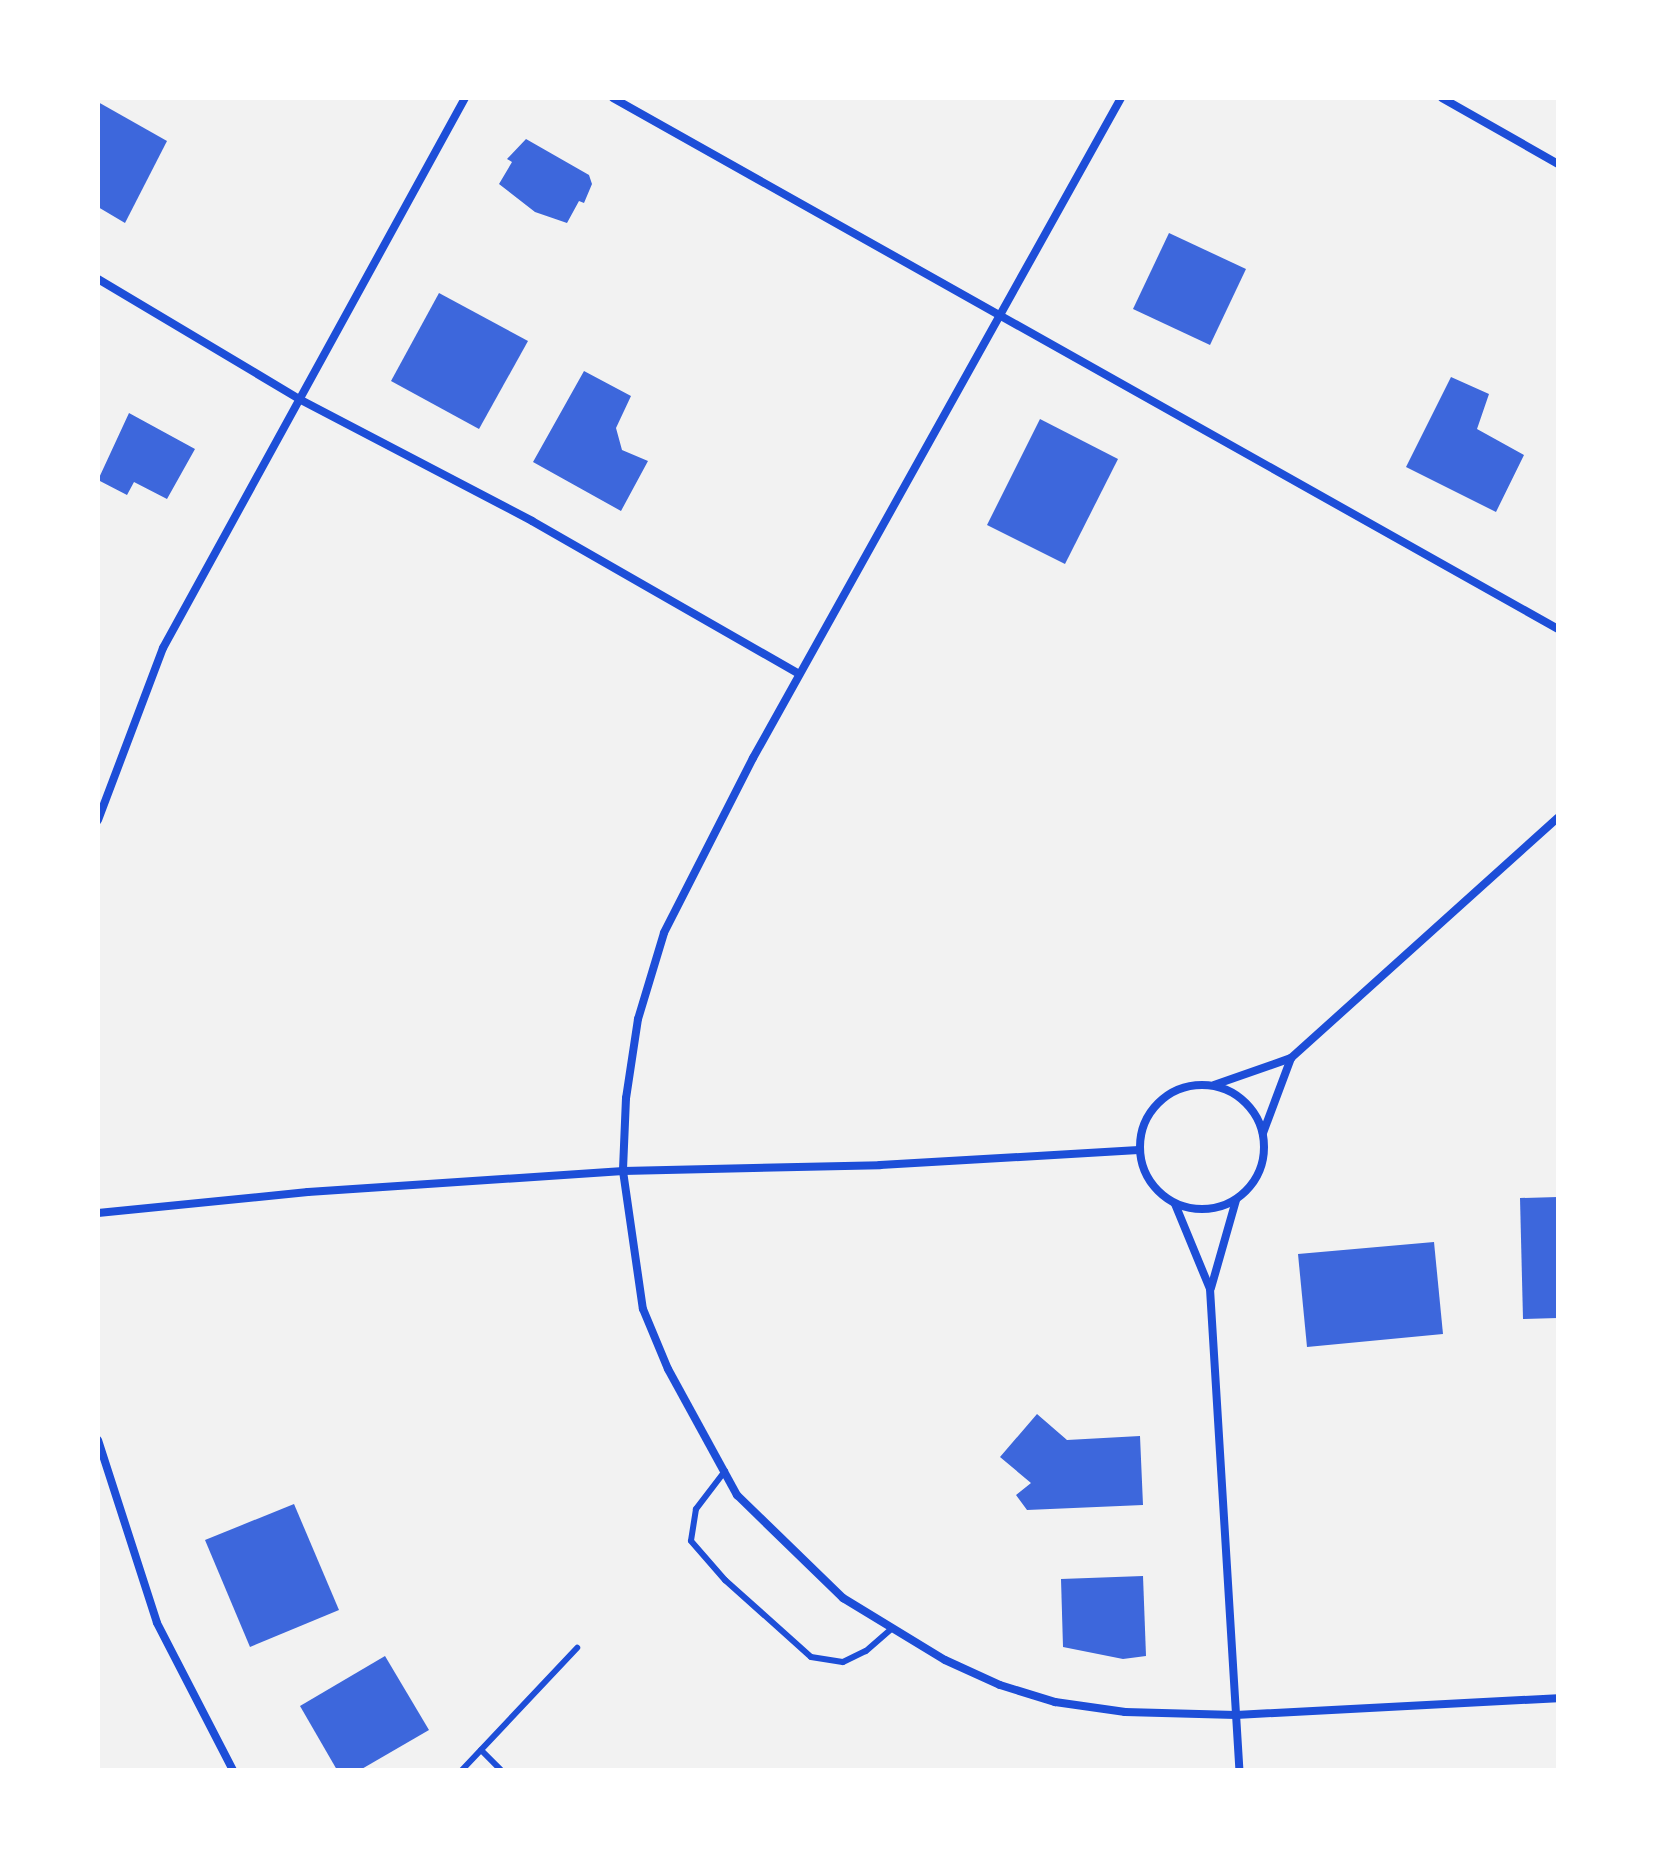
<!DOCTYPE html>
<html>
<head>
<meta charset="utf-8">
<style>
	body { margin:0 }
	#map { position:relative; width:1656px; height:1868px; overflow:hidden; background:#f2f2f2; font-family:"Public Sans",sans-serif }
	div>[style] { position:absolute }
	.building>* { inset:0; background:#3d67dc }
	.service>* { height:6px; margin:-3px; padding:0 3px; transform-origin:3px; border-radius:3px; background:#1d4ed8 }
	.minor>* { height:8px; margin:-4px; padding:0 4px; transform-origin:4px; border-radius:4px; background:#1d4ed8 }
	.minor>.ring { margin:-4px; padding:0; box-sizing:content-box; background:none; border:8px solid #1d4ed8; border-radius:50% }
	span { translate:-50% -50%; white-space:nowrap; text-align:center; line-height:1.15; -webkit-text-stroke:7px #fff; paint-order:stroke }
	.frame { position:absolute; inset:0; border:100px solid #fff; pointer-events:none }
</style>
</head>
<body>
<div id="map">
	<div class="building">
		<div style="clip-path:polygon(98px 102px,167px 141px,125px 223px,98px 207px)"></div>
		<div style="clip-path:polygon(526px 139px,589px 175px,592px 184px,584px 203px,579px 201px,567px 223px,535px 212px,499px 184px,512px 162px,507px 159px)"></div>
		<div style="clip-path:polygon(1169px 233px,1246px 269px,1210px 345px,1133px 309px)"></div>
		<div style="clip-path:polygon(439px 293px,528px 341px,479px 429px,391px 381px)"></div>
		<div style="clip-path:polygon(584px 371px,631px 396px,616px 428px,622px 450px,648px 461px,621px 511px,533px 462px)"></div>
		<div style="clip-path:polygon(1451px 377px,1489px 394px,1477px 429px,1524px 455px,1496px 512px,1406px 467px)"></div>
		<div style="clip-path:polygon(129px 413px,195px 449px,167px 499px,134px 482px,127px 495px,98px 480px)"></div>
		<div style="clip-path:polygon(1040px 419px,1118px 459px,1065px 564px,987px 525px)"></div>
		<div style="clip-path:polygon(1558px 1197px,1558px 1318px,1523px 1319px,1520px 1198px)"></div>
		<div style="clip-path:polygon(1434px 1242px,1443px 1334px,1307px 1347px,1298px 1254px)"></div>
		<div style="clip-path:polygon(1037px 1414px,1067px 1440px,1140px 1436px,1143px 1505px,1027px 1510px,1016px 1495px,1031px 1483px,1000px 1457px)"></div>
		<div style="clip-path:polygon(294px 1504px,339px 1610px,250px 1647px,205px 1540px)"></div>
		<div style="clip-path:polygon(1143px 1576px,1146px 1656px,1123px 1659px,1063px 1647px,1061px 1579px)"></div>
		<div style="clip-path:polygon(385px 1656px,429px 1730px,360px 1770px,337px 1770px,300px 1706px)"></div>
	</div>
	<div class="service">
		<div style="left:725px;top:1471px;width:48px;rotate:127.3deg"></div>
		<div style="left:696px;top:1509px;width:32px;rotate:99deg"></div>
		<div style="left:691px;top:1541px;width:52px;rotate:48.9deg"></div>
		<div style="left:725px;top:1580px;width:115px;rotate:41.8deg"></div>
		<div style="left:811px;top:1657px;width:32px;rotate:9deg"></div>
		<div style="left:843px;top:1662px;width:25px;rotate:-26deg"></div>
		<div style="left:866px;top:1651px;width:35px;rotate:-41deg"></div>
		<div style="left:481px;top:1750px;width:28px;rotate:45deg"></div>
		<div style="left:462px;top:1770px;width:168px;rotate:-46.7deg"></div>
	</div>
	<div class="minor">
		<div style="left:613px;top:98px;width:1084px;rotate:29.33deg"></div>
		<div style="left:1121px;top:98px;width:756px;rotate:119.14deg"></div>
		<div style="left:753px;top:758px;width:196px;rotate:117deg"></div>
		<div style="left:664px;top:933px;width:90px;rotate:106.8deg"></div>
		<div style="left:638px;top:1019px;width:80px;rotate:98.6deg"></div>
		<div style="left:626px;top:1098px;width:73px;rotate:92.4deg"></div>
		<div style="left:623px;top:1171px;width:139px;rotate:81.8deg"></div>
		<div style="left:643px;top:1309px;width:65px;rotate:67.4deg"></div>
		<div style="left:668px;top:1369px;width:144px;rotate:61.3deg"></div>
		<div style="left:737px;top:1495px;width:148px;rotate:44.2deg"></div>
		<div style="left:843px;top:1598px;width:119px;rotate:31.3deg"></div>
		<div style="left:945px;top:1660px;width:60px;rotate:24.4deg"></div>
		<div style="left:1000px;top:1685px;width:58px;rotate:17.2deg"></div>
		<div style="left:1055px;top:1702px;width:71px;rotate:8.1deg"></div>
		<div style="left:1125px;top:1712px;width:111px;rotate:1.5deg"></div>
		<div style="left:1236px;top:1715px;width:322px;rotate:-3deg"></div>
		<div style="left:1442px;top:98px;width:133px;rotate:29.6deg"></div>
		<div style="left:98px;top:279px;width:234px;rotate:30.8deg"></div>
		<div style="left:299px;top:399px;width:263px;rotate:27.6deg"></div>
		<div style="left:532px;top:521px;width:308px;rotate:29.8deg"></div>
		<div style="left:98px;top:820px;width:184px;rotate:-69.3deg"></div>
		<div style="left:163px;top:648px;width:627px;rotate:-61.23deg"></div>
		<div class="ring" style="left:1140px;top:1085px;width:116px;height:116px"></div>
		<div style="left:1214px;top:1085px;width:82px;rotate:-19.3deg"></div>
		<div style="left:1291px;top:1058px;width:359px;rotate:-42deg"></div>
		<div style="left:1263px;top:1133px;width:80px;rotate:-69.5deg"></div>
		<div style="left:1175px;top:1204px;width:92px;rotate:67.6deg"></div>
		<div style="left:1210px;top:1289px;width:482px;rotate:86.5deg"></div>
		<div style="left:98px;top:1213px;width:211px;rotate:-5.7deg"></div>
		<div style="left:308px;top:1192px;width:316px;rotate:-3.8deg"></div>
		<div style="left:623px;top:1171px;width:257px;rotate:-1.3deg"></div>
		<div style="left:880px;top:1165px;width:259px;rotate:-3.3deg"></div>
		<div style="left:1211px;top:1288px;width:91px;rotate:-74.1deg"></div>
		<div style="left:98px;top:1440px;width:192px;rotate:72.1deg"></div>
		<div style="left:157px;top:1623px;width:165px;rotate:62.7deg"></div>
	</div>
	<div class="frame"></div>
</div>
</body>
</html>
